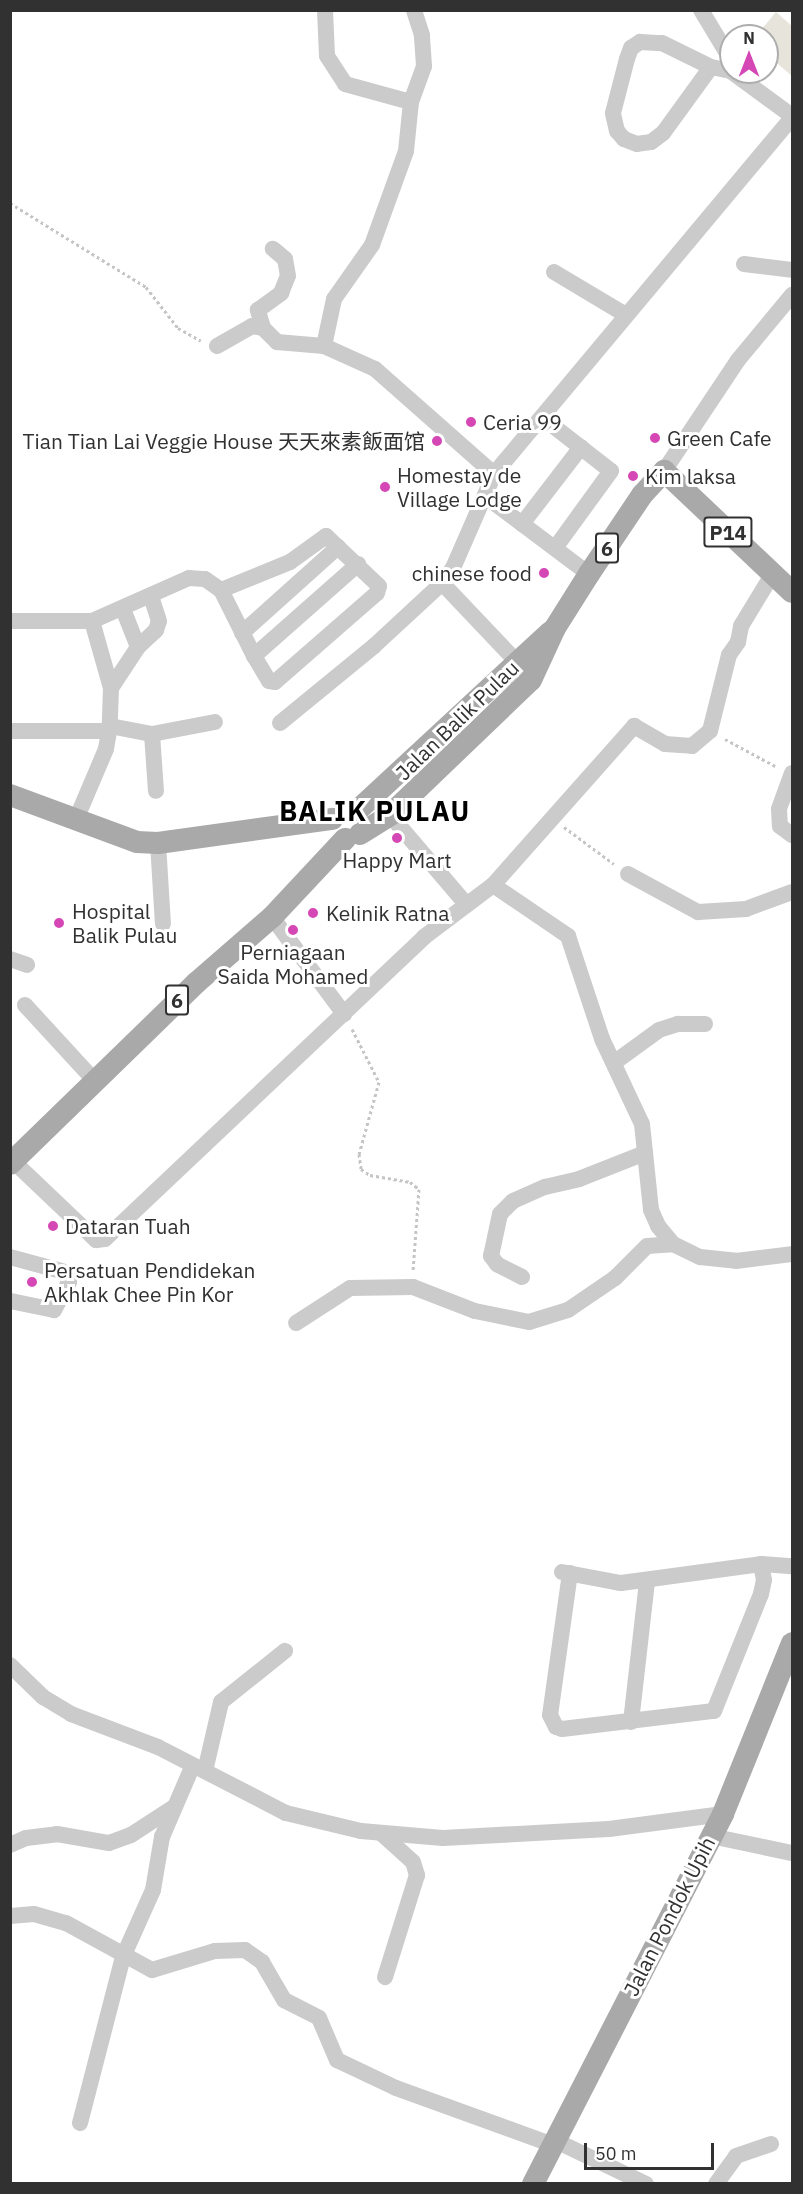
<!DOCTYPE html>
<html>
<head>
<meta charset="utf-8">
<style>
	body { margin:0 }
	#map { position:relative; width:803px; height:2194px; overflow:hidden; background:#fff; font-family:"IBM Plex Sans","Noto Sans SC",sans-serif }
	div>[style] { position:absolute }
	.green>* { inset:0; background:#e7e5db }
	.path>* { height:3px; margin-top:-1.5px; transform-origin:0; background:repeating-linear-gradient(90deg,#c5c5c5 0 3px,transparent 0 6px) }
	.minor>* { height:16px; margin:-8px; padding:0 8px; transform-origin:8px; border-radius:8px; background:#cbcbcb }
	.major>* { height:22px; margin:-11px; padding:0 11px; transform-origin:11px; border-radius:11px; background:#a9a9a9 }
	.dots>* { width:16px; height:16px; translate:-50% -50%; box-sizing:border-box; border:3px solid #fff; border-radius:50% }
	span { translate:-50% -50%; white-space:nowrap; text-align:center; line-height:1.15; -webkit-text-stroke:6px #fff; paint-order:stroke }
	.shield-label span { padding:2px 4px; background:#fff; border:2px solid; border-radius:4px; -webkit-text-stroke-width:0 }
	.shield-label { font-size:20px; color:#313131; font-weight:700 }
	.poi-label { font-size:21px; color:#313131 }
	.left { translate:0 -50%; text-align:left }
	.right { translate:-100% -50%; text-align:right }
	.street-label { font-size:21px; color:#313131 }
	.district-label { font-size:27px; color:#000; font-weight:700; letter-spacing:1.5px }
	.frame { position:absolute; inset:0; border:12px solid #313131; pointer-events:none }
	.north { position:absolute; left:719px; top:24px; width:60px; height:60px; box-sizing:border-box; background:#fff; border:2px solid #adadad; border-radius:50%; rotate:0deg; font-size:16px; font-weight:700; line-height:24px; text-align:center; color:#313131 }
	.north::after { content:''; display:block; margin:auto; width:21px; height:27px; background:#d447b5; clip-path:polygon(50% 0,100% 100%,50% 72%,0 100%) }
	.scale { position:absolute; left:584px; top:2143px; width:130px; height:27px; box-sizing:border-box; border:3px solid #313131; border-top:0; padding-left:8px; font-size:18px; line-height:21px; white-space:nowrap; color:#313131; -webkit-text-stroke:4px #fff; paint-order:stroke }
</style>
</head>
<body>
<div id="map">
	<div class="green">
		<div style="clip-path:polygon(776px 12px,792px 26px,792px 76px,767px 55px,767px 36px,756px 36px)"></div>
	</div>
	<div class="path">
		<div style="left:10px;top:203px;width:160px;rotate:31.7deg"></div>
		<div style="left:146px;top:287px;width:52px;rotate:52deg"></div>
		<div style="left:178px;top:328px;width:26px;rotate:29deg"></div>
		<div style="left:725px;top:739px;width:59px;rotate:28.3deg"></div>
		<div style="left:564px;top:827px;width:62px;rotate:36.5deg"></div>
		<div style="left:352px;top:1029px;width:59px;rotate:63deg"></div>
		<div style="left:379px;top:1082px;width:75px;rotate:105.5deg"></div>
		<div style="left:359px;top:1154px;width:15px;rotate:82deg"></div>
		<div style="left:361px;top:1169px;width:11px;rotate:34deg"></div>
		<div style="left:370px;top:1175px;width:41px;rotate:9.9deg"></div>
		<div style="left:410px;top:1182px;width:11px;rotate:38deg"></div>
		<div style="left:419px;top:1189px;width:82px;rotate:94.2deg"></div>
	</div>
	<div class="minor">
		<div style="left:325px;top:10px;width:46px;rotate:87.5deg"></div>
		<div style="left:327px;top:56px;width:33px;rotate:57deg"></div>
		<div style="left:345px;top:84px;width:68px;rotate:15.3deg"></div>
		<div style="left:701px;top:10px;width:58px;rotate:59deg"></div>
		<div style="left:711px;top:67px;width:82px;rotate:126deg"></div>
		<div style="left:663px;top:133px;width:15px;rotate:143deg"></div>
		<div style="left:651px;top:142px;width:14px;rotate:172deg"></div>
		<div style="left:637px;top:144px;width:14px;rotate:-159deg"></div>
		<div style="left:624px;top:139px;width:11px;rotate:-131deg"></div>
		<div style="left:617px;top:131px;width:18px;rotate:-103deg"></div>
		<div style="left:613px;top:113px;width:56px;rotate:-75.5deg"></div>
		<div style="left:627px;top:59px;width:12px;rotate:-70deg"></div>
		<div style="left:631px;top:48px;width:11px;rotate:-34deg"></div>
		<div style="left:640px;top:42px;width:22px;rotate:3deg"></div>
		<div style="left:662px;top:43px;width:55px;rotate:26.1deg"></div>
		<div style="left:711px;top:67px;width:20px;rotate:11deg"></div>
		<div style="left:732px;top:72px;width:74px;rotate:36.3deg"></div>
		<div style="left:744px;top:264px;width:48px;rotate:7.1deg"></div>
		<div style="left:554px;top:272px;width:84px;rotate:30.8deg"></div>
		<div style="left:263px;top:328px;width:19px;rotate:-106deg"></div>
		<div style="left:258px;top:310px;width:29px;rotate:-36deg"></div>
		<div style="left:281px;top:293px;width:18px;rotate:-68deg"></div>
		<div style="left:288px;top:276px;width:17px;rotate:-100deg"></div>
		<div style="left:285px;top:259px;width:16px;rotate:-140deg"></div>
		<div style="left:217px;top:346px;width:40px;rotate:-29.7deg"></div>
		<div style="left:252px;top:326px;width:11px;rotate:10deg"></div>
		<div style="left:263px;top:328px;width:20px;rotate:45deg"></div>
		<div style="left:277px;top:342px;width:47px;rotate:4.9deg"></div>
		<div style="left:324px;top:346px;width:56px;rotate:24.3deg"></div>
		<div style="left:375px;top:369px;width:159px;rotate:41.4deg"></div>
		<div style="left:324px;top:346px;width:48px;rotate:-78deg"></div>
		<div style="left:334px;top:299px;width:66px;rotate:-54.9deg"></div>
		<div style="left:372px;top:245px;width:100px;rotate:-70.1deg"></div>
		<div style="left:406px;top:151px;width:49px;rotate:-84.2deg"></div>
		<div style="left:411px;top:102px;width:38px;rotate:-70deg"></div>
		<div style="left:424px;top:66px;width:31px;rotate:-94deg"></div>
		<div style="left:422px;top:35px;width:26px;rotate:-108deg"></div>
		<div style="left:543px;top:418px;width:86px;rotate:37.9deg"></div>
		<div style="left:611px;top:471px;width:95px;rotate:126deg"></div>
		<div style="left:664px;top:471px;width:133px;rotate:-56.3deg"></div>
		<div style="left:738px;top:360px;width:85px;rotate:-50.3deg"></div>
		<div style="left:485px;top:496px;width:130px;rotate:36.9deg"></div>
		<div style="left:522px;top:524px;width:97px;rotate:-52.5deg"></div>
		<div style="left:442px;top:583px;width:108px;rotate:46.5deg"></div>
		<div style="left:123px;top:609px;width:41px;rotate:68.5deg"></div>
		<div style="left:10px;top:621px;width:82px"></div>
		<div style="left:92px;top:621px;width:70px;rotate:74.2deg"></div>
		<div style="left:111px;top:688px;width:38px;rotate:92deg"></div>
		<div style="left:110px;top:726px;width:23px;rotate:100deg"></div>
		<div style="left:106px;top:749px;width:79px;rotate:113deg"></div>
		<div style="left:92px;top:621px;width:106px;rotate:-23.9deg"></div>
		<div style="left:189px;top:578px;width:16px;rotate:4deg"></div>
		<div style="left:205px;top:579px;width:19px;rotate:35deg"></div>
		<div style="left:221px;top:590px;width:74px;rotate:63.4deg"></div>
		<div style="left:254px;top:656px;width:29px;rotate:59deg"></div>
		<div style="left:269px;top:681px;width:6px;rotate:9deg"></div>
		<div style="left:275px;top:682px;width:135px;rotate:-41.1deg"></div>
		<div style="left:377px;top:593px;width:7px;rotate:-74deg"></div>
		<div style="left:379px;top:586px;width:73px;rotate:-136.7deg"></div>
		<div style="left:326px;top:536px;width:44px;rotate:144.2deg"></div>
		<div style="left:290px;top:562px;width:74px;rotate:157.9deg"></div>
		<div style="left:242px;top:633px;width:129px;rotate:-41.9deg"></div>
		<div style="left:254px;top:656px;width:139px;rotate:-41.5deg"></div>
		<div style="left:111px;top:688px;width:49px;rotate:-56.6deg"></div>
		<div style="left:138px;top:647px;width:25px;rotate:-43deg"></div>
		<div style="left:156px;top:630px;width:9px;rotate:-72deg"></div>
		<div style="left:159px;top:621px;width:26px;rotate:-108deg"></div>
		<div style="left:280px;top:723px;width:122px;rotate:-39.3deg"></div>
		<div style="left:374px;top:646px;width:93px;rotate:-42.8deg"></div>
		<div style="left:442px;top:583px;width:19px;rotate:-54deg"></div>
		<div style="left:453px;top:568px;width:103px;rotate:-66.4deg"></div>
		<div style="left:494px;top:474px;width:465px;rotate:-50.1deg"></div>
		<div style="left:110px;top:726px;width:43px;rotate:10.8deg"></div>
		<div style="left:152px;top:734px;width:64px;rotate:-10.8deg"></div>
		<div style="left:10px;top:731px;width:99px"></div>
		<div style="left:152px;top:734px;width:57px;rotate:86deg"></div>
		<div style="left:792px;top:773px;width:38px;rotate:110deg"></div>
		<div style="left:779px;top:809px;width:17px;rotate:87deg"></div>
		<div style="left:780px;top:826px;width:15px;rotate:37deg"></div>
		<div style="left:390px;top:815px;width:118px;rotate:49.5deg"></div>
		<div style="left:158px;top:843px;width:81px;rotate:86.5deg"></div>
		<div style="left:628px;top:874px;width:80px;rotate:28.5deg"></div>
		<div style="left:698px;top:912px;width:48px;rotate:-3.6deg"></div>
		<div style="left:746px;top:909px;width:49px;rotate:-20.3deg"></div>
		<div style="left:493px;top:885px;width:91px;rotate:34.2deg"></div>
		<div style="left:568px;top:936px;width:108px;rotate:71.7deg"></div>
		<div style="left:602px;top:1039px;width:94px;rotate:64.8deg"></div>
		<div style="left:642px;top:1124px;width:86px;rotate:84deg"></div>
		<div style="left:651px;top:1210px;width:17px;rotate:66deg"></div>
		<div style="left:658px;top:1226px;width:23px;rotate:50deg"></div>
		<div style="left:673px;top:1244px;width:30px;rotate:26deg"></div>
		<div style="left:700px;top:1257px;width:36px;rotate:6deg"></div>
		<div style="left:736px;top:1261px;width:56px;rotate:-7.1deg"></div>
		<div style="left:272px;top:917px;width:121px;rotate:53.4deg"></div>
		<div style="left:10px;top:959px;width:18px;rotate:19deg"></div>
		<div style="left:25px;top:1005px;width:102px;rotate:47.4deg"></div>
		<div style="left:615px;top:1062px;width:54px;rotate:-36deg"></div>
		<div style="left:659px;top:1030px;width:20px;rotate:-18deg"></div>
		<div style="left:678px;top:1024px;width:27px"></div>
		<div style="left:13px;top:1161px;width:115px;rotate:43.6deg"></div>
		<div style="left:96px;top:1240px;width:9px;rotate:-6deg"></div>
		<div style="left:105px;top:1239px;width:439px;rotate:-43.4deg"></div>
		<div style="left:424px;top:937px;width:86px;rotate:-37deg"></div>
		<div style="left:493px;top:885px;width:213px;rotate:-48.4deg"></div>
		<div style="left:634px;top:726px;width:36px;rotate:30deg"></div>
		<div style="left:665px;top:744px;width:27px;rotate:4deg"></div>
		<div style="left:692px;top:746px;width:23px;rotate:-40deg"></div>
		<div style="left:710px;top:731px;width:78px;rotate:-76deg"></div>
		<div style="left:729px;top:655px;width:16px;rotate:-55deg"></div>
		<div style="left:738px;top:642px;width:16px;rotate:-79deg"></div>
		<div style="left:741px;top:626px;width:60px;rotate:-58.7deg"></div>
		<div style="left:10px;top:1257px;width:57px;rotate:15.3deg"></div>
		<div style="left:65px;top:1272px;width:11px;rotate:68deg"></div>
		<div style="left:69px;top:1282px;width:32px;rotate:118deg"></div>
		<div style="left:54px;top:1310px;width:45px;rotate:-168.4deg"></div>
		<div style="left:522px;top:1277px;width:28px;rotate:-153deg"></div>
		<div style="left:497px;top:1264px;width:10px;rotate:-127deg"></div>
		<div style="left:491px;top:1256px;width:43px;rotate:-77.9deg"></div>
		<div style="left:500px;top:1214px;width:18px;rotate:-45deg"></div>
		<div style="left:513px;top:1201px;width:35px;rotate:-24deg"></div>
		<div style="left:545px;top:1187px;width:35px;rotate:-13deg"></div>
		<div style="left:579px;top:1179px;width:71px;rotate:-21.5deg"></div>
		<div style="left:296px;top:1323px;width:64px;rotate:-32.9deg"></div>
		<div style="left:350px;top:1288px;width:63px;rotate:-0.9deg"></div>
		<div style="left:413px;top:1287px;width:66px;rotate:21.2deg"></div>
		<div style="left:475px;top:1311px;width:55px;rotate:11.5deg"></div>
		<div style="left:529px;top:1322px;width:41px;rotate:-17.1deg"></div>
		<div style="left:568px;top:1310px;width:57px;rotate:-34.2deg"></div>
		<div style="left:615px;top:1278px;width:45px;rotate:-45deg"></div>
		<div style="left:647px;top:1246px;width:26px;rotate:-4deg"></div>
		<div style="left:562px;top:1572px;width:60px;rotate:10.6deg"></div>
		<div style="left:621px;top:1583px;width:141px;rotate:-7.7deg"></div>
		<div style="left:761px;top:1564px;width:31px;rotate:4deg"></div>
		<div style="left:570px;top:1573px;width:143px;rotate:98deg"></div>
		<div style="left:550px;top:1715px;width:13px;rotate:63deg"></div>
		<div style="left:556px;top:1727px;width:6px;rotate:18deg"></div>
		<div style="left:562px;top:1729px;width:153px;rotate:-6.8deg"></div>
		<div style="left:714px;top:1711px;width:126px;rotate:-68.1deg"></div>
		<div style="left:761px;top:1594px;width:14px;rotate:-78deg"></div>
		<div style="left:764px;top:1580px;width:16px;rotate:-101deg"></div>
		<div style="left:10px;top:1665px;width:46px;rotate:44.1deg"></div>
		<div style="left:43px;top:1697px;width:33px;rotate:31deg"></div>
		<div style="left:71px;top:1714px;width:93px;rotate:20.8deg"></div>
		<div style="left:158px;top:1747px;width:144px;rotate:27.3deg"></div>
		<div style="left:286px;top:1813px;width:77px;rotate:13.5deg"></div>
		<div style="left:361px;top:1831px;width:82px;rotate:4.9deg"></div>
		<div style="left:443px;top:1838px;width:166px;rotate:-3.1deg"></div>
		<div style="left:609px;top:1829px;width:115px;rotate:-7.5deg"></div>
		<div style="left:631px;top:1722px;width:142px;rotate:-83.5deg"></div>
		<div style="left:205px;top:1771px;width:71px;rotate:-76.9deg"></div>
		<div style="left:221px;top:1702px;width:82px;rotate:-38.6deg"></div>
		<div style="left:381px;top:1833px;width:43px;rotate:42.2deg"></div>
		<div style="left:413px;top:1862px;width:14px;rotate:73deg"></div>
		<div style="left:417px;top:1875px;width:107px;rotate:107.4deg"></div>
		<div style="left:711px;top:1836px;width:83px;rotate:11.9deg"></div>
		<div style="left:10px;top:1845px;width:17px;rotate:-24deg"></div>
		<div style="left:26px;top:1838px;width:31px;rotate:-7deg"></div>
		<div style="left:57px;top:1834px;width:53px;rotate:9.8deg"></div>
		<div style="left:109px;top:1843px;width:23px;rotate:-20deg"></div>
		<div style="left:131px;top:1835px;width:51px;rotate:-33.1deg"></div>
		<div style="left:10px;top:1916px;width:24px;rotate:-5deg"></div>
		<div style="left:34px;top:1914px;width:33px;rotate:16deg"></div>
		<div style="left:66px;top:1923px;width:98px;rotate:28.7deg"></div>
		<div style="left:152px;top:1970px;width:66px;rotate:-16.8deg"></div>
		<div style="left:215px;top:1951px;width:30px;rotate:-2deg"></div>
		<div style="left:245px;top:1950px;width:21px;rotate:35deg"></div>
		<div style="left:262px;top:1962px;width:44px;rotate:59.9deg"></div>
		<div style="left:284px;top:2000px;width:39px;rotate:27deg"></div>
		<div style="left:319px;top:2018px;width:46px;rotate:66.8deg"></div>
		<div style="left:337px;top:2060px;width:65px;rotate:25.4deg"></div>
		<div style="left:396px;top:2088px;width:165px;rotate:19.9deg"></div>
		<div style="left:80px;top:2123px;width:171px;rotate:-75.5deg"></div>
		<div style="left:123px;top:1957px;width:73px;rotate:-65.9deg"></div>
		<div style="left:153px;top:1890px;width:54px;rotate:-80.4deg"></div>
		<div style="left:162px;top:1837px;width:78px;rotate:-66.7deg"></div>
		<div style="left:554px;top:2140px;width:102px;rotate:25.6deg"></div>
		<div style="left:716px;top:2184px;width:34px;rotate:-54deg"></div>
		<div style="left:736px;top:2156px;width:37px;rotate:-19deg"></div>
	</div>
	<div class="major">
		<div style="left:10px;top:795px;width:135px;rotate:20.3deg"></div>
		<div style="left:137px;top:842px;width:21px;rotate:3deg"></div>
		<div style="left:158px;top:843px;width:176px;rotate:-7.9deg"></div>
		<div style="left:358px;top:810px;width:262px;rotate:-42.8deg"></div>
		<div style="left:360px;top:834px;width:36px;rotate:-32deg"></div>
		<div style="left:390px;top:815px;width:195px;rotate:-43.8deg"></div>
		<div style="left:531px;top:680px;width:57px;rotate:-65.2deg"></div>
		<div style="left:555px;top:628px;width:64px;rotate:-57.8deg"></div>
		<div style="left:589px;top:574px;width:95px;rotate:-56.1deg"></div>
		<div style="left:642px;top:495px;width:33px;rotate:-47deg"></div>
		<div style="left:664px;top:471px;width:176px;rotate:43.4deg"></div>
		<div style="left:10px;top:1164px;width:260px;rotate:-44.2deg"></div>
		<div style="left:196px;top:983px;width:101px;rotate:-41deg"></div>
		<div style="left:272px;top:917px;width:107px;rotate:-46.9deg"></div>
		<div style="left:533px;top:2184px;width:416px;rotate:-62.8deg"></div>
		<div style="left:723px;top:1814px;width:184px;rotate:-68deg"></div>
	</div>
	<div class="dots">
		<div style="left:471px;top:422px;background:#d447b5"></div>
		<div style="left:655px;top:438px;background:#d447b5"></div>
		<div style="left:437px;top:441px;background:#d447b5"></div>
		<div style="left:633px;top:476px;background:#d447b5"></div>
		<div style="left:385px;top:487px;background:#d447b5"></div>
		<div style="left:544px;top:573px;background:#d447b5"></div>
		<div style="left:397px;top:838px;background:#d447b5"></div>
		<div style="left:313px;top:913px;background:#d447b5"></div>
		<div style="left:59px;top:923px;background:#d447b5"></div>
		<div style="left:293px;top:930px;background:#d447b5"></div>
		<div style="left:53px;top:1226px;background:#d447b5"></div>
		<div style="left:32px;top:1282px;background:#d447b5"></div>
	</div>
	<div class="shield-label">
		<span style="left:728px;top:532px">P14</span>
		<span style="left:607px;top:548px">6</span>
		<span style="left:177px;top:1000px">6</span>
	</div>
	<div class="poi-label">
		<span class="left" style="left:483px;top:422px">Ceria 99</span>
		<span class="left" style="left:667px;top:438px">Green Cafe</span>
		<span class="right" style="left:425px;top:441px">Tian Tian Lai Veggie House 天天來素飯面馆</span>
		<span class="left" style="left:397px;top:487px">Homestay de<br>Village Lodge</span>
		<span class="left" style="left:645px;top:476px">Kim laksa</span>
		<span class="right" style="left:532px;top:573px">chinese food</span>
		<span style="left:397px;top:860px">Happy Mart</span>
		<span class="left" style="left:72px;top:923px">Hospital<br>Balik Pulau</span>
		<span class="left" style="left:326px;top:913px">Kelinik Ratna</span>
		<span style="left:293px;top:964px">Perniagaan<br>Saida Mohamed</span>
		<span class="left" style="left:65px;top:1226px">Dataran Tuah</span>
		<span class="left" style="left:44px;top:1282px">Persatuan Pendidekan<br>Akhlak Chee Pin Kor</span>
	</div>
	<div class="street-label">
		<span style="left:457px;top:720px;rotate:-44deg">Jalan Balik Pulau</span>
		<span style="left:669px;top:1916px;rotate:-63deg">Jalan Pondok Upih</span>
	</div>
	<div class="district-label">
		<span style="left:375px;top:811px">BALIK PULAU</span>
	</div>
	<div class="frame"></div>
	<div class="north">N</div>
	<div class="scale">50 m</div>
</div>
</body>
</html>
